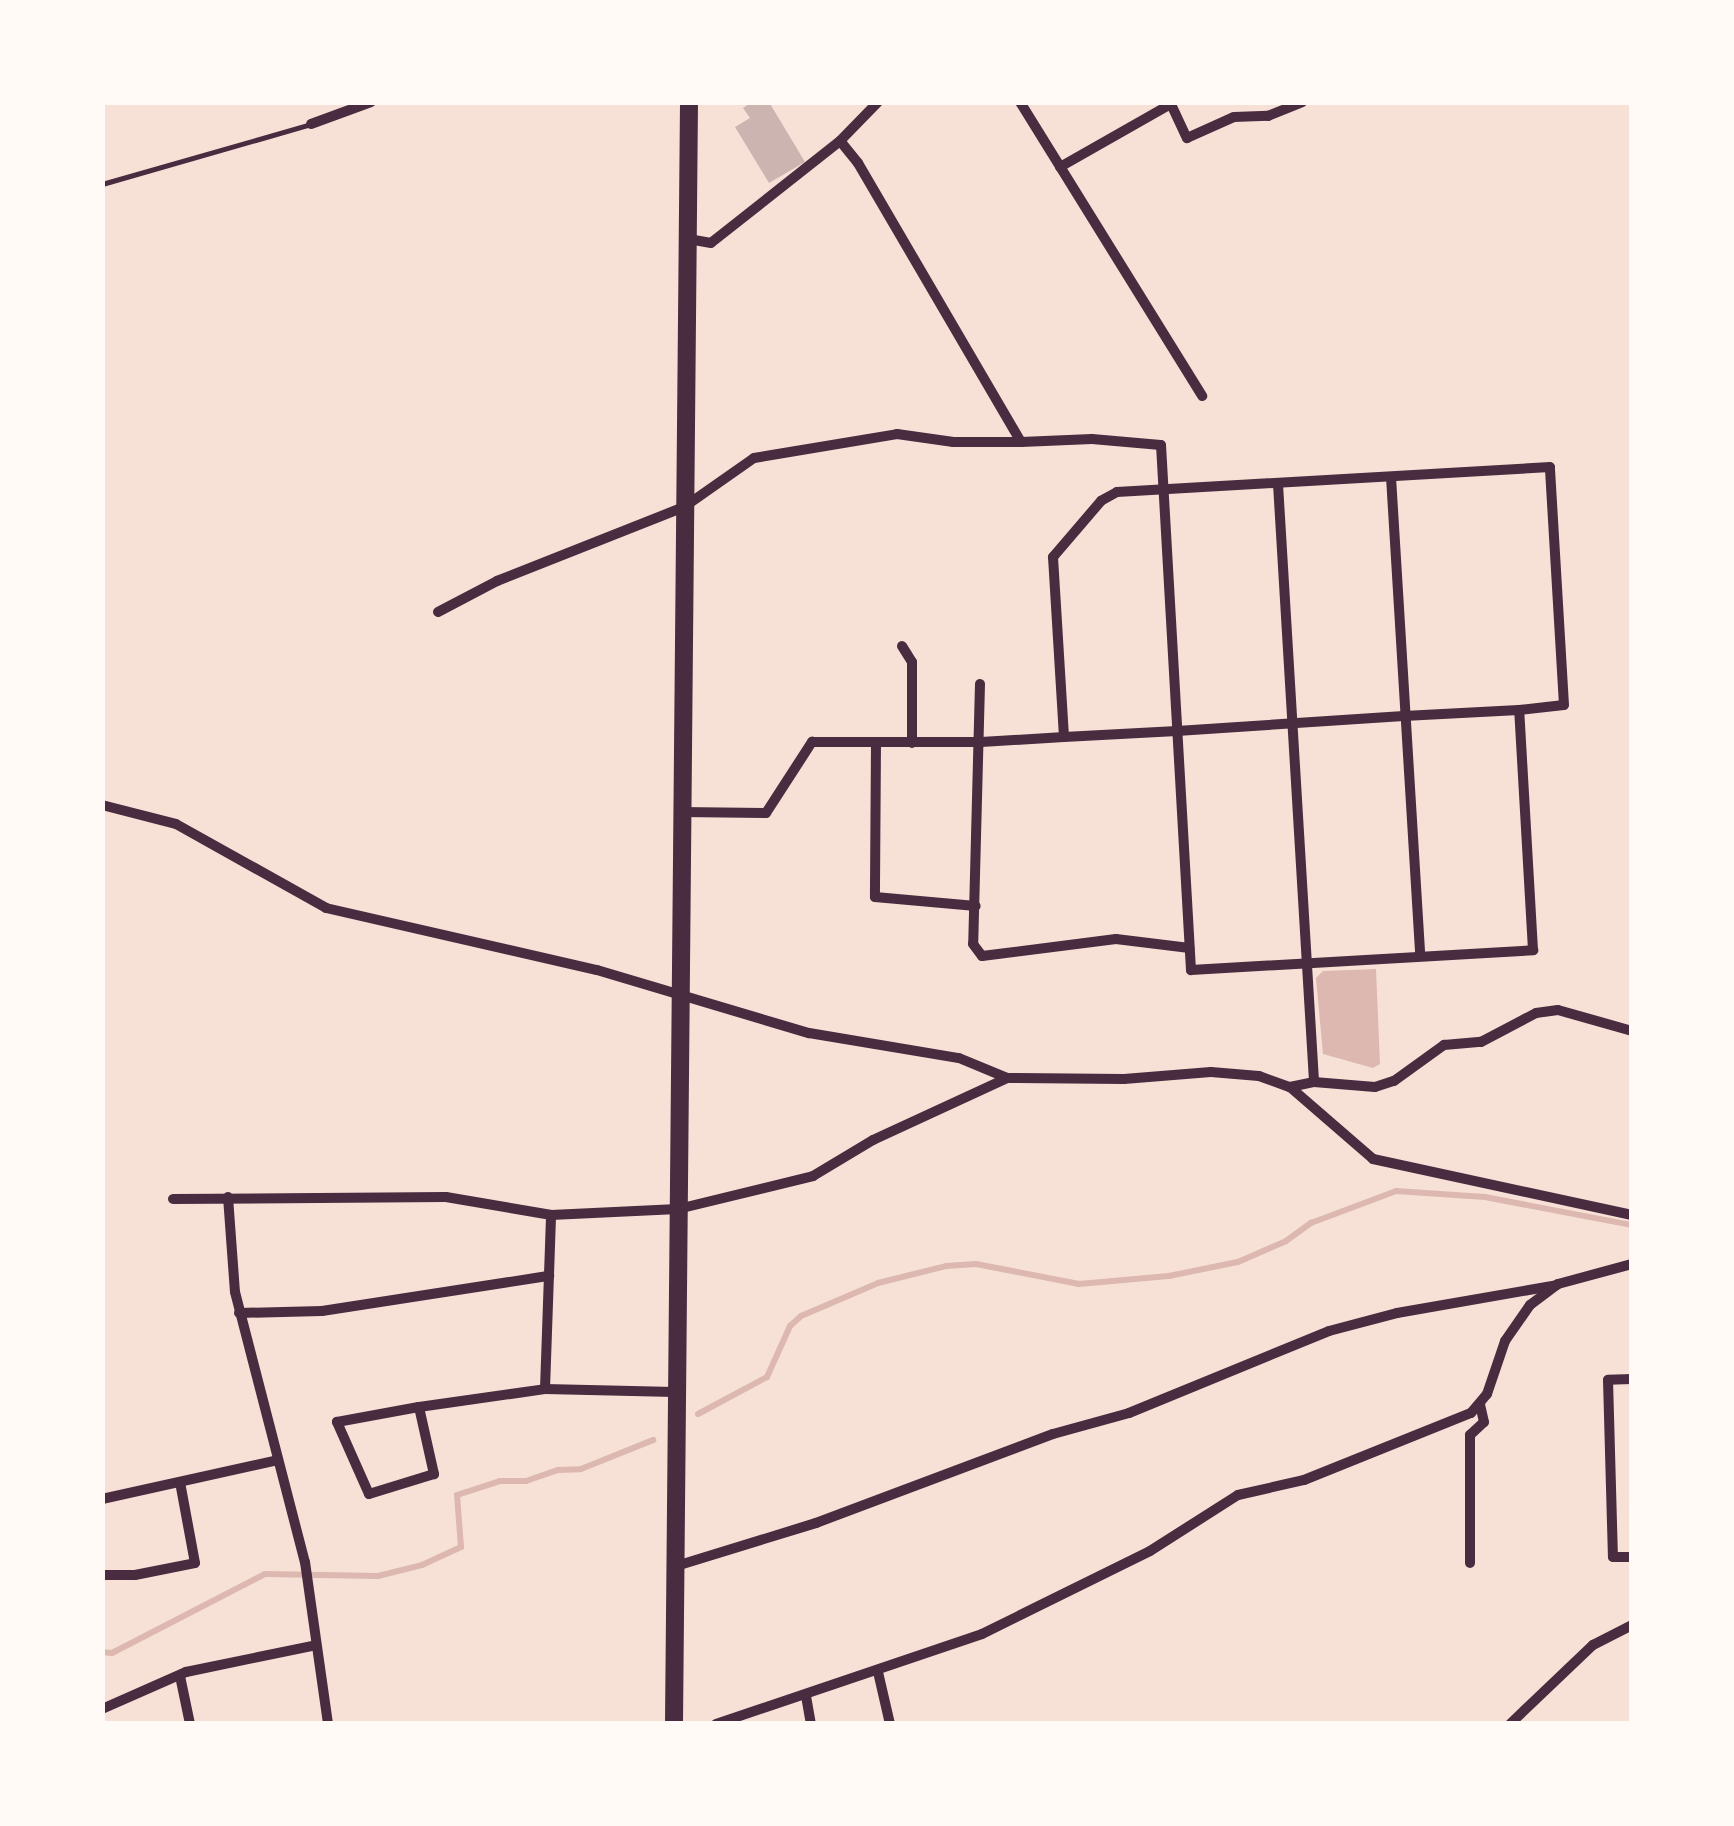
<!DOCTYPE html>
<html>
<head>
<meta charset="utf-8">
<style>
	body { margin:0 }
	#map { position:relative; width:1734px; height:1826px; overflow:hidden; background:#f7e1d7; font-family:Quicksand,sans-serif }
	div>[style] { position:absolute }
	.water>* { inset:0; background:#dcb8b0 }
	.stream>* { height:6px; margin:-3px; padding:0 3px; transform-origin:3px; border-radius:3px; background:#dcb8b0 }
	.building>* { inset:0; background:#ccb4b1 }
	.service>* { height:5px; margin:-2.5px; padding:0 2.5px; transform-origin:2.5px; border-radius:2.5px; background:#4a2c40 }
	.minor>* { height:10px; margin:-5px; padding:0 5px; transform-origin:5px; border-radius:5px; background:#4a2c40 }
	.trunk>* { height:18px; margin:-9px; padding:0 9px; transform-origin:9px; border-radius:9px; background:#4a2c40 }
	span { translate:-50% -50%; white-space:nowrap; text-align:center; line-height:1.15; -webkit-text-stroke:10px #fffaf5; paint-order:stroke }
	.frame { position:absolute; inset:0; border:105px solid #fffaf5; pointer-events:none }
</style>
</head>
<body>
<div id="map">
	<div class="water">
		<div style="clip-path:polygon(1376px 969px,1380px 1064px,1373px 1068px,1323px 1054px,1316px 978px,1323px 971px)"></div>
	</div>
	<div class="stream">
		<div style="left:698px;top:1414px;width:78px;rotate:-28.2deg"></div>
		<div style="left:767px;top:1377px;width:56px;rotate:-65.7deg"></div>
		<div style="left:790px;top:1326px;width:15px;rotate:-42deg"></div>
		<div style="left:801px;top:1316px;width:84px;rotate:-23.2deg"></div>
		<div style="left:878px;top:1283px;width:70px;rotate:-14deg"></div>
		<div style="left:946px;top:1266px;width:30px;rotate:-4deg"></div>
		<div style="left:976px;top:1264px;width:105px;rotate:11deg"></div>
		<div style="left:1079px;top:1284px;width:90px;rotate:-5.1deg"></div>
		<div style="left:1169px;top:1276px;width:70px;rotate:-11.5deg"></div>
		<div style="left:1238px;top:1262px;width:52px;rotate:-23.6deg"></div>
		<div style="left:1286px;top:1241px;width:31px;rotate:-36deg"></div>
		<div style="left:1311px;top:1223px;width:91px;rotate:-20.6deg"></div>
		<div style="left:1396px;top:1191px;width:89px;rotate:3.9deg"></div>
		<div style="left:1485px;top:1197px;width:150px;rotate:10.8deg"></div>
		<div style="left:102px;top:1652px;width:10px;rotate:6deg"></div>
		<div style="left:112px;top:1653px;width:172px;rotate:-27.3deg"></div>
		<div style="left:265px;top:1574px;width:113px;rotate:1deg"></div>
		<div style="left:378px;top:1576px;width:45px;rotate:-14deg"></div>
		<div style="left:422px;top:1565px;width:43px;rotate:-24.8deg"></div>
		<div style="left:461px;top:1547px;width:52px;rotate:-94.4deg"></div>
		<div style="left:457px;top:1495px;width:45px;rotate:-18deg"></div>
		<div style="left:500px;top:1481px;width:26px"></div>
		<div style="left:526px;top:1481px;width:34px;rotate:-19deg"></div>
		<div style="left:558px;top:1470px;width:23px;rotate:-2deg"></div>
		<div style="left:581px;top:1469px;width:78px;rotate:-21.9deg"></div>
	</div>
	<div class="building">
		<div style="clip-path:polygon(752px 102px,769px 102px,805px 162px,769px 183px,735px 127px,750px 118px,743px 108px)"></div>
	</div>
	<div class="service">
		<div style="left:102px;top:184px;width:217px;rotate:-16deg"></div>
	</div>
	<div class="minor">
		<div style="left:1020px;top:102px;width:346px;rotate:58.2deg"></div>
		<div style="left:1170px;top:102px;width:40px;rotate:65deg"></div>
		<div style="left:1187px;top:138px;width:51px;rotate:-24.1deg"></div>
		<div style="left:1234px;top:117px;width:34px;rotate:-2deg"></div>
		<div style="left:1268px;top:116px;width:37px;rotate:-22deg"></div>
		<div style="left:311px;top:124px;width:64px;rotate:-20.1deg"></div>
		<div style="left:840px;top:141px;width:54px;rotate:-45.7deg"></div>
		<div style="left:1060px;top:167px;width:128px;rotate:-29.6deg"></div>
		<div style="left:1021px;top:442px;width:71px;rotate:-2.4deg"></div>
		<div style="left:1092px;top:439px;width:69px;rotate:5deg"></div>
		<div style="left:1161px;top:445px;width:526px;rotate:86.73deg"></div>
		<div style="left:1191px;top:970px;width:343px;rotate:-3.3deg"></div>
		<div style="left:1533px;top:950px;width:240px;rotate:-93.3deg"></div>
		<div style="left:1391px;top:477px;width:480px;rotate:86.5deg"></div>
		<div style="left:1278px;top:484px;width:599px;rotate:86.55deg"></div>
		<div style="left:438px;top:612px;width:67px;rotate:-27.7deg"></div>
		<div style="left:497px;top:581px;width:201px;rotate:-21.6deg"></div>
		<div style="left:684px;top:507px;width:85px;rotate:-35deg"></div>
		<div style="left:754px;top:458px;width:145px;rotate:-9.5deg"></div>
		<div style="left:897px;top:434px;width:57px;rotate:8.1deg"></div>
		<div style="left:953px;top:442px;width:68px"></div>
		<div style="left:1021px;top:442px;width:323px;rotate:-120.3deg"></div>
		<div style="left:858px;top:163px;width:28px;rotate:-129deg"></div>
		<div style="left:840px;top:141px;width:164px;rotate:141.7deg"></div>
		<div style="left:711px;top:243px;width:23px;rotate:-170deg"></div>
		<div style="left:902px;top:646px;width:19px;rotate:58deg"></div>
		<div style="left:912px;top:662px;width:81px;rotate:90deg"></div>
		<div style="left:980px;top:684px;width:260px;rotate:91.5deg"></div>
		<div style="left:973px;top:944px;width:15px;rotate:53deg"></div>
		<div style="left:982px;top:956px;width:135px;rotate:-7.2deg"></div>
		<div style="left:1116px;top:939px;width:74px;rotate:7deg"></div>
		<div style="left:876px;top:743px;width:154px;rotate:90.4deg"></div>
		<div style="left:875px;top:897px;width:101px;rotate:5.1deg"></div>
		<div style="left:102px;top:805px;width:76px;rotate:14.4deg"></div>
		<div style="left:176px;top:824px;width:172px;rotate:29.2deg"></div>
		<div style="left:326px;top:908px;width:278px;rotate:12.9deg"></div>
		<div style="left:597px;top:970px;width:221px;rotate:16.6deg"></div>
		<div style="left:809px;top:1033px;width:152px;rotate:9.5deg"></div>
		<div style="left:959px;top:1058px;width:52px;rotate:22.6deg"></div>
		<div style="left:1007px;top:1078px;width:117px;rotate:0.5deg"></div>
		<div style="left:1124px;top:1079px;width:87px;rotate:-4.6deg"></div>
		<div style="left:1211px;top:1072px;width:48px;rotate:4.8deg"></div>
		<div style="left:1259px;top:1076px;width:33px;rotate:20deg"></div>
		<div style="left:1290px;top:1087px;width:25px;rotate:-12deg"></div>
		<div style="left:1314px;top:1082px;width:61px;rotate:4.7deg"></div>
		<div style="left:1375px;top:1087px;width:20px;rotate:-18deg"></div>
		<div style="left:1394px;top:1081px;width:62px;rotate:-35.8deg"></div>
		<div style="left:1444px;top:1045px;width:37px;rotate:-5deg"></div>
		<div style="left:1481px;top:1042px;width:62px;rotate:-27.8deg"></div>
		<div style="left:1536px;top:1013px;width:22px;rotate:-8deg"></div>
		<div style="left:1558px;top:1010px;width:77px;rotate:15.8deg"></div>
		<div style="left:681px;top:812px;width:85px;rotate:0.7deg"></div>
		<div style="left:766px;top:813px;width:85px;rotate:-57.1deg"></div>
		<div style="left:812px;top:742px;width:169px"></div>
		<div style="left:981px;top:742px;width:83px;rotate:-3.4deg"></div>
		<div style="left:1064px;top:737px;width:113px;rotate:-3deg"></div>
		<div style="left:1177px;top:731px;width:227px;rotate:-3.8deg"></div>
		<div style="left:1404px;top:716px;width:115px;rotate:-3deg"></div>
		<div style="left:1519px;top:710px;width:45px;rotate:-6.3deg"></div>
		<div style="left:1564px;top:705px;width:238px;rotate:-93.4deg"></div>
		<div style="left:1550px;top:467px;width:434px;rotate:176.7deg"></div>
		<div style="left:1117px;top:492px;width:18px;rotate:151deg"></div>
		<div style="left:1101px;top:501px;width:74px;rotate:130.6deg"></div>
		<div style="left:1053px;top:557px;width:180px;rotate:86.5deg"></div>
		<div style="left:1290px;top:1087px;width:110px;rotate:40.9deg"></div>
		<div style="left:1373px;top:1159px;width:265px;rotate:12.2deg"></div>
		<div style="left:228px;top:1197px;width:95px;rotate:85.8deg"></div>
		<div style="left:235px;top:1292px;width:279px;rotate:75.5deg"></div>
		<div style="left:305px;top:1562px;width:164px;rotate:81.9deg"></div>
		<div style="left:173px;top:1199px;width:273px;rotate:-0.4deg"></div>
		<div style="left:446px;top:1197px;width:107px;rotate:9.7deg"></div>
		<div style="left:551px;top:1215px;width:127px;rotate:-2.7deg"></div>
		<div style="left:678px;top:1209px;width:139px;rotate:-13.7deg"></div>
		<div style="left:813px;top:1176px;width:70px;rotate:-31deg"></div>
		<div style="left:873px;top:1140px;width:148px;rotate:-24.8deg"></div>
		<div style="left:239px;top:1313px;width:83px;rotate:-1.4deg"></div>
		<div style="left:322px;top:1311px;width:230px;rotate:-8.8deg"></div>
		<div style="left:1632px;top:1379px;width:24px;rotate:178deg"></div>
		<div style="left:1608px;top:1380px;width:177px;rotate:88.4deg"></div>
		<div style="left:1613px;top:1557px;width:19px"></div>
		<div style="left:545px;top:1389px;width:174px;rotate:-88deg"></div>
		<div style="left:419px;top:1407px;width:69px;rotate:77.4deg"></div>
		<div style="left:434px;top:1474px;width:68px;rotate:162.9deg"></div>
		<div style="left:369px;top:1494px;width:79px;rotate:-114deg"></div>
		<div style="left:337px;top:1422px;width:83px;rotate:-10.4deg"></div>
		<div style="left:419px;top:1407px;width:127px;rotate:-8.1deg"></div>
		<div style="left:545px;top:1389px;width:130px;rotate:1.3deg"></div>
		<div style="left:102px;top:1499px;width:180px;rotate:-12.5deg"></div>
		<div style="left:1470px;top:1563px;width:128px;rotate:-90deg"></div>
		<div style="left:1470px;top:1435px;width:19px;rotate:-43deg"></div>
		<div style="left:1484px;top:1422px;width:17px;rotate:-103deg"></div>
		<div style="left:673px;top:1567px;width:150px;rotate:-17.1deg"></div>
		<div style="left:816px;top:1523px;width:253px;rotate:-20.6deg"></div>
		<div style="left:1053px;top:1434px;width:79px;rotate:-15.4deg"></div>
		<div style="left:1129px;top:1413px;width:216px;rotate:-22.3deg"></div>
		<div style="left:1329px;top:1331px;width:70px;rotate:-14.8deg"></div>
		<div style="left:1397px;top:1313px;width:162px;rotate:-9.9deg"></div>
		<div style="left:102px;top:1575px;width:33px"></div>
		<div style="left:135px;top:1575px;width:61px;rotate:-11.3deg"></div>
		<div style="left:195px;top:1563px;width:82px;rotate:-100.5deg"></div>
		<div style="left:878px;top:1672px;width:53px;rotate:77deg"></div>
		<div style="left:180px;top:1676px;width:49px;rotate:78.2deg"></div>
		<div style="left:806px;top:1696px;width:28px;rotate:80deg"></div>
		<div style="left:102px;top:1709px;width:92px;rotate:-23.8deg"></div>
		<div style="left:186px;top:1672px;width:133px;rotate:-11.7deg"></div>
		<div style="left:716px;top:1724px;width:281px;rotate:-18.7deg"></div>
		<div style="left:982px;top:1634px;width:187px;rotate:-26.3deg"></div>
		<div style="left:1150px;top:1551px;width:104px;rotate:-32.5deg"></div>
		<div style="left:1238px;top:1495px;width:68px;rotate:-12.8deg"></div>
		<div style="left:1304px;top:1480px;width:180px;rotate:-21.9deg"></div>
		<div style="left:1471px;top:1413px;width:25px;rotate:-50deg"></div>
		<div style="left:1487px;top:1394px;width:56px;rotate:-71.2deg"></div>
		<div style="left:1505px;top:1341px;width:44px;rotate:-55.2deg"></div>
		<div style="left:1530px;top:1305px;width:35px;rotate:-37deg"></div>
		<div style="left:1558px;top:1284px;width:77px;rotate:-15.1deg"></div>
		<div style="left:1510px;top:1724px;width:115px;rotate:-43.6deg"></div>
		<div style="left:1593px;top:1645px;width:44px;rotate:-27.1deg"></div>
	</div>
	<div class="trunk">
		<div style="left:674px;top:1724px;width:1622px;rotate:-89.47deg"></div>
	</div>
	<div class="frame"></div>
</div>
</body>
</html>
